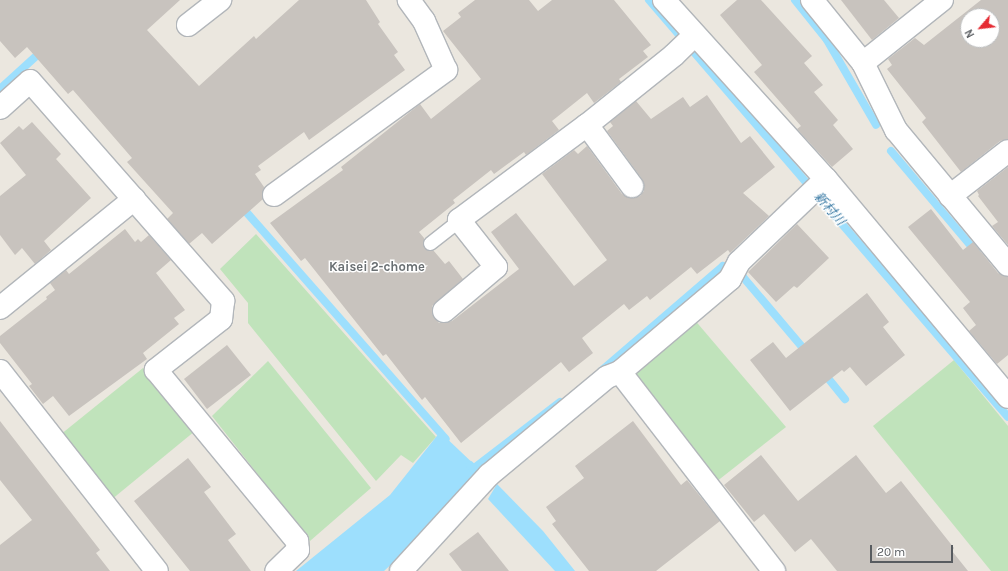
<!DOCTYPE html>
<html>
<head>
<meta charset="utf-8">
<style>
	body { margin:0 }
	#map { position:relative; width:1008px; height:571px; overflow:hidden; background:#ebe7df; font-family:Karla,"Noto Sans JP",sans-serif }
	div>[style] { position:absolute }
	.green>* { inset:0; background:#c0e3bb }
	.water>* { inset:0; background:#9ddffd }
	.stream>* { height:8px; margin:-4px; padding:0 4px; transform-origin:4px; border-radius:4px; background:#9ddffd }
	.building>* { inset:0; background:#c8c3be }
	.roads { filter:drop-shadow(1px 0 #b2b6ba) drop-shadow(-1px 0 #b2b6ba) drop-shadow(0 1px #b2b6ba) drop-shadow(0 -1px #b2b6ba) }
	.service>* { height:13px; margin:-6.5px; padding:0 6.5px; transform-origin:6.5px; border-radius:6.5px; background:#fff }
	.minor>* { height:22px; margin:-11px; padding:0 11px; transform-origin:11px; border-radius:11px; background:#fff }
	span { translate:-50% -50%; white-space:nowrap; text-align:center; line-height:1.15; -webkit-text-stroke:3px #fff; paint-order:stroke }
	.water-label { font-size:13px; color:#3a7ba5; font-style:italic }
	.neighbourhood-label { font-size:13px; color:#696f72; font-weight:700 }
	.north { position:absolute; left:960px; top:8px; width:40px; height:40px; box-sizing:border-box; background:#fff; border:1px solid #bcbebf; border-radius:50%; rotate:242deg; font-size:11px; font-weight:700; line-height:16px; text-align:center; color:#585c60 }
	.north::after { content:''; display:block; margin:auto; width:14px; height:18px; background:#e52b33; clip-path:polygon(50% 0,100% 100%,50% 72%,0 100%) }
	.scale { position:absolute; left:870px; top:545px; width:83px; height:18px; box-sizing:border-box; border:2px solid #585c60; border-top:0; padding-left:5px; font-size:12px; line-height:14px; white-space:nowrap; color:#585c60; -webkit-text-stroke:3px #fff; paint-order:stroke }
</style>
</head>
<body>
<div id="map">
	<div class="green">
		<div style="clip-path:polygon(256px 234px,436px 437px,413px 463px,401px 455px,376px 481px,248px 323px,248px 303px,220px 269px)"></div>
		<div style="clip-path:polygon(693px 318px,786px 427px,716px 482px,634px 374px)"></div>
		<div style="clip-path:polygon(954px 360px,1008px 426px,1008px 571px,991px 571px,873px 426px)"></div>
		<div style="clip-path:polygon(268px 361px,371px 488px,310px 541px,212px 416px)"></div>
		<div style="clip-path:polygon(143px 368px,195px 431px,111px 500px,60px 435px)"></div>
	</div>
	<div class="water">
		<div style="clip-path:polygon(440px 432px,480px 470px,421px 537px,384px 571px,296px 571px,390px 495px)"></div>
		<div style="clip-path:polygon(497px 484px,543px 531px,575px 571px,555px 571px,488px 499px)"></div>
	</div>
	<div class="stream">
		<div style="left:649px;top:0;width:550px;rotate:49.27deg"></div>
		<div style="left:795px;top:0;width:51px;rotate:51.3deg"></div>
		<div style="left:827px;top:40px;width:98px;rotate:60deg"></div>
		<div style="left:0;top:89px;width:59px;rotate:-42.3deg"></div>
		<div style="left:891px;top:151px;width:133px;rotate:49.9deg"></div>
		<div style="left:241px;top:206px;width:310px;rotate:48.7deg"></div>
		<div style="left:601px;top:371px;width:161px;rotate:-40.7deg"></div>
		<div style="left:723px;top:266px;width:23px;rotate:29deg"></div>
		<div style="left:743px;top:277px;width:101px;rotate:49.8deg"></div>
		<div style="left:823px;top:372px;width:35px;rotate:51deg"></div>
		<div style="left:470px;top:465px;width:5px;rotate:53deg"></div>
		<div style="left:473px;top:469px;width:110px;rotate:-37.6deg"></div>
	</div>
	<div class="building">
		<div style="clip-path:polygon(0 0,180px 0,147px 30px,199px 86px,254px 36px,256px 39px,299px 0,366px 0,380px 22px,378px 24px,398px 52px,394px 55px,405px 70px,309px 140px,304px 132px,258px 166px,261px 170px,255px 174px,264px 187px,263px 199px,212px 244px,202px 233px,189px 244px,167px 219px,173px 213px,127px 162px,132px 158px,73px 90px,68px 94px,27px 47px,15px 58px,0 41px)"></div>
		<div style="clip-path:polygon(475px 0,529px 0,538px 11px,552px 0,614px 0,651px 45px,643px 51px,648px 57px,619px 79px,621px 82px,594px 103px,587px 93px,552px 121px,559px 130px,526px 155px,524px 152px,494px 174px,491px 170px,453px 200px,455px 203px,419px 232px,424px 238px,424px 248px,433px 250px,445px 264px,449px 261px,463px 279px,432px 306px,432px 314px,439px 323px,452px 321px,519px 269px,491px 232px,516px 213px,574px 286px,607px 260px,542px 174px,574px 150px,578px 154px,587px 146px,622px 194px,633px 198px,640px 196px,644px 191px,642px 179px,607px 131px,613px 126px,610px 122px,636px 101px,651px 119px,683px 97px,690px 107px,707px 95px,741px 143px,750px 136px,775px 167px,743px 193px,769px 216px,730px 253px,728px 250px,697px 274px,691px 267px,650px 300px,647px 296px,629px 310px,624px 304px,582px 338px,593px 353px,569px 372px,561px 362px,461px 443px,425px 397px,422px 400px,386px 354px,383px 356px,305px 258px,301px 261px,270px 223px,343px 170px,341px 167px,420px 104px,431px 119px,481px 79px,443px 31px,461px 17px,458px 13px)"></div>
		<div style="clip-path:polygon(737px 0,761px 0,812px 56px,804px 63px,823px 85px,814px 92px,838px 120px,833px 125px,853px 149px,832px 167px,797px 129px,801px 126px,754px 72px,762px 65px,720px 15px)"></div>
		<div style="clip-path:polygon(841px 0,884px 0,899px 18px,872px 40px)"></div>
		<div style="clip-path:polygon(evenodd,981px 0,1008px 0,1008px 139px,1000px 141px,961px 172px,922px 122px,926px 118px,887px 69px,892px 65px,888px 59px,915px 38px,924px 45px,981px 0,968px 16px,992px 16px,992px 40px,968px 40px,968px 16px)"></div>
		<div style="clip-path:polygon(32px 122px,61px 154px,56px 159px,91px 198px,44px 241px,51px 250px,35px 264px,22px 248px,15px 255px,0 235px,0 196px,26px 175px,0 143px,19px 126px,23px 130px)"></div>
		<div style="clip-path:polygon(1008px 167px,1008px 245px,992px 226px,998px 222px,978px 196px,979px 195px,977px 191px)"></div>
		<div style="clip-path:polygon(931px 209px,963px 250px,973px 242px,998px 273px,1008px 277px,1008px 355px,997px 364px,969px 331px,976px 325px,963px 308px,970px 302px,908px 227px)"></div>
		<div style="clip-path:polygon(797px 224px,829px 258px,797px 288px,794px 286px,776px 302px,748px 272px)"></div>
		<div style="clip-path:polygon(125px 229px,135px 242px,138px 239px,141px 242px,149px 235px,171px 260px,156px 273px,185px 310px,174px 318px,179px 324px,143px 353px,147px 359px,69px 416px,53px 396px,43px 404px,29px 386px,32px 384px,0 343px,0 336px,47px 299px,46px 297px,55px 290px,50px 283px,66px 270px,69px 274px)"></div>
		<div style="clip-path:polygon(867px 293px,889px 322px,883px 327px,905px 355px,866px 386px,850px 367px,844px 372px,842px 370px,790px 411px,750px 360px,773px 342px,786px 358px)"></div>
		<div style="clip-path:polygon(227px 345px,251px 375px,207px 409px,184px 379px)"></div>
		<div style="clip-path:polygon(0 421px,100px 550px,96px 553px,110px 571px,0 571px,0 545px,32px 520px,0 480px)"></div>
		<div style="clip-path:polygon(633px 421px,681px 485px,687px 480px,720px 521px,656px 571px,589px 571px,552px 524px,556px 521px,546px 507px,584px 478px,575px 466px)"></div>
		<div style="clip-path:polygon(761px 455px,798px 501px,856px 455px,886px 493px,901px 481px,954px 548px,952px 551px,968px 571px,837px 571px,811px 539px,795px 552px,764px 514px,754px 522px,724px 485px)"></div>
		<div style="clip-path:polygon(188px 458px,211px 487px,204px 492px,236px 534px,228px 540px,251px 571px,190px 571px,134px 501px)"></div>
		<div style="clip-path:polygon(478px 532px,509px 571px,462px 571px,449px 554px)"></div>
	</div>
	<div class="roads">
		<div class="service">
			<div style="left:430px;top:243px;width:37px;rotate:-38deg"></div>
		</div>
		<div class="minor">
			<div style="left:664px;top:0;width:241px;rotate:47.9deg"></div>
			<div style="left:826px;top:179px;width:284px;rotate:50.1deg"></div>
			<div style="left:812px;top:0;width:81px;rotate:51deg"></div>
			<div style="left:863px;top:63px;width:75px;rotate:63.8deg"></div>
			<div style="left:896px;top:130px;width:175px;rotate:50.3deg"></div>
			<div style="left:188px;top:25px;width:41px;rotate:-38deg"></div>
			<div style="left:863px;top:63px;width:101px;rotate:-38.6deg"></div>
			<div style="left:0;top:108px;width:40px;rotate:-42deg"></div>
			<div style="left:30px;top:81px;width:293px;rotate:48.7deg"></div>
			<div style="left:223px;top:301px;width:18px;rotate:96deg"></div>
			<div style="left:221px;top:319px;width:83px;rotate:141.9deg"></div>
			<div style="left:156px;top:370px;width:222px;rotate:50.5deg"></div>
			<div style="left:297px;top:541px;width:9px;rotate:84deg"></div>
			<div style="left:298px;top:550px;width:30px;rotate:136deg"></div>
			<div style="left:587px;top:125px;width:76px;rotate:53.6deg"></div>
			<div style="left:274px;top:195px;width:213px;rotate:-36deg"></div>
			<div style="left:446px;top:70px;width:54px;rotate:-114.2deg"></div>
			<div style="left:424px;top:21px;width:26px;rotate:-126deg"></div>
			<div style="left:950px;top:196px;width:73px;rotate:-37.8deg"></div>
			<div style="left:0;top:308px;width:173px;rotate:-39.1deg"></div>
			<div style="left:444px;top:311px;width:68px;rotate:-40.2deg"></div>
			<div style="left:496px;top:267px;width:60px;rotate:-128.2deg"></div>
			<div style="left:459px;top:220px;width:159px;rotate:-36.6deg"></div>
			<div style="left:587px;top:125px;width:112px;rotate:-38.8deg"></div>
			<div style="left:674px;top:55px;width:29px;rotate:-44deg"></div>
			<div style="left:0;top:371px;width:254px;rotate:51.9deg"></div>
			<div style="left:620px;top:372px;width:252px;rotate:52.3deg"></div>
			<div style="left:401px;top:571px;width:130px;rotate:-47.5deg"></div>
			<div style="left:489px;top:475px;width:153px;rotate:-39.7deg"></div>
			<div style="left:607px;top:377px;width:14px;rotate:-21deg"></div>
			<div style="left:620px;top:372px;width:144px;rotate:-40.2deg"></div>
			<div style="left:730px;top:279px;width:19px;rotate:-62deg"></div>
			<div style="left:739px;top:262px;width:120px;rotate:-43.7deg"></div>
		</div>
	</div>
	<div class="water-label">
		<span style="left:829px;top:209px;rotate:49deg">新村川</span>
	</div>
	<div class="neighbourhood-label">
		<span style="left:377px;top:267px">Kaisei 2-chome</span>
	</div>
	<div class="north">N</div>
	<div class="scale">20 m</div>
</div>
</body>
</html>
